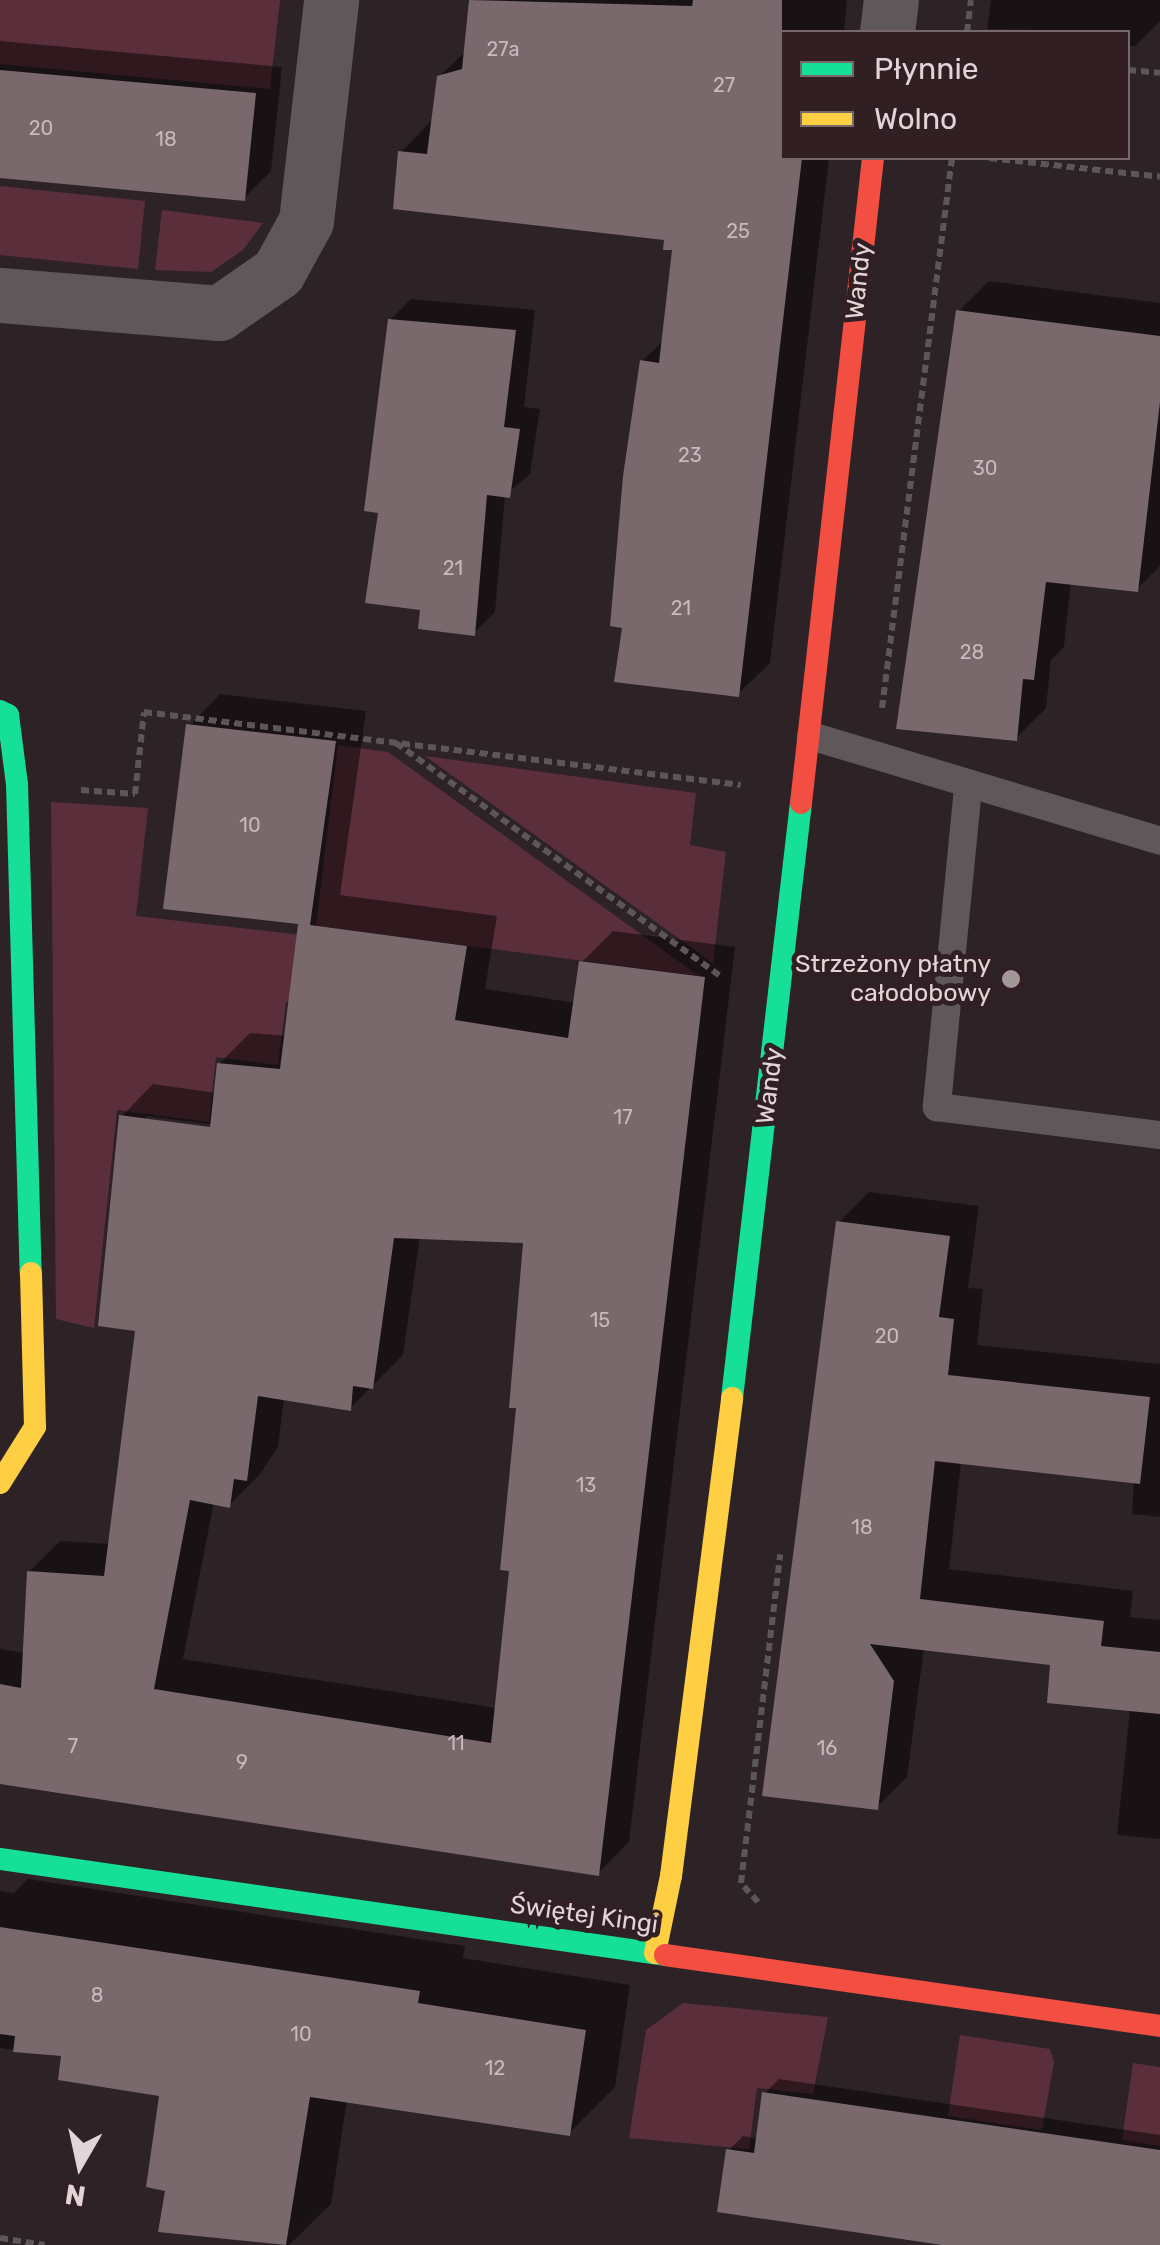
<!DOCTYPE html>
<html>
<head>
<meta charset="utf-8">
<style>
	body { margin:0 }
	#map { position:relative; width:1160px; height:2245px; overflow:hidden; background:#2d2326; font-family:Rubik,sans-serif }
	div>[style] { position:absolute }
	.green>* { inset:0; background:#5b2e3b }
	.shadow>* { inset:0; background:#0007 }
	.building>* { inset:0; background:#79686c }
	.path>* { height:6px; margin-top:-3px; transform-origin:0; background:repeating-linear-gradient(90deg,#5d5658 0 8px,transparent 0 13px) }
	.lane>* { height:28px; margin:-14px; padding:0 14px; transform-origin:14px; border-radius:14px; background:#5f585a }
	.street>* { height:55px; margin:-27.5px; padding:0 27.5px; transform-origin:27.5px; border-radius:27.5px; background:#5f585a }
	.fast>* { height:22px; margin:-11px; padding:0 11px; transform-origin:11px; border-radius:11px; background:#16e098 }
	.slow>* { height:22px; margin:-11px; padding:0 11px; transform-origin:11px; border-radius:11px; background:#ffcf43 }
	.jam>* { height:22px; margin:-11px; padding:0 11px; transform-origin:11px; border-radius:11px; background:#f24e42 }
	.dots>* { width:28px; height:28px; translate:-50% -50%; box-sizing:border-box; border:5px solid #311f24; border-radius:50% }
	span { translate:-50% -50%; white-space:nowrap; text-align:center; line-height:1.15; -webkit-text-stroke:10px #311f24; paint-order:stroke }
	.number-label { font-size:20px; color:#c7babc }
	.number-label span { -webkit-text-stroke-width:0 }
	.street-label { font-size:25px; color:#e1d5d7 }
	.poi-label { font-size:25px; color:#e1d5d7 }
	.right { translate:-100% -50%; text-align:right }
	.legend { position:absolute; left:780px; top:30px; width:350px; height:130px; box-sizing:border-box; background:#311f24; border:2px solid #77686c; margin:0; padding:12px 18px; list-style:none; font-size:30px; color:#e1d5d7 }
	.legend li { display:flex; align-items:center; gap:20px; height:50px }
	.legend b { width:50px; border:2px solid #77686c }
	.north { position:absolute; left:30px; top:2115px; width:100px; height:100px; -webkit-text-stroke:8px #311f24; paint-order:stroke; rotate:189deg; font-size:28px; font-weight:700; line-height:40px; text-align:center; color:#e1d5d7 }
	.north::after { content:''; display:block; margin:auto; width:35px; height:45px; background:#e1d5d7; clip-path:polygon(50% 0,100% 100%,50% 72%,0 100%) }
</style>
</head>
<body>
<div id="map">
	<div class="green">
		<div style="clip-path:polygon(0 0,280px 0,270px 89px,0 64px)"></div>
		<div style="clip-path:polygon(0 186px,145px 201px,138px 269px,0 255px)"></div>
		<div style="clip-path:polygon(162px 210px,263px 223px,243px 250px,211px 272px,155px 270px)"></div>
		<div style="clip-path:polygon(338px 745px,388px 752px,699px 976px,316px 926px)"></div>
		<div style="clip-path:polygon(425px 756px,696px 793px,690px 845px,726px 852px,713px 963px)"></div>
		<div style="clip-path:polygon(51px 802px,148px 808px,136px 916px,364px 942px,355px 1013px,286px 1002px,278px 1065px,216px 1057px,209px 1122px,117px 1110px,94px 1328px,56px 1319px)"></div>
		<div style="clip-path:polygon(683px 2003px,828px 2017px,813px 2094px,757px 2088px,749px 2149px,629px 2138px,646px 2030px)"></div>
		<div style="clip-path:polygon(960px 2035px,1050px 2049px,1054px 2062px,1042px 2130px,948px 2116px)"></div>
		<div style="clip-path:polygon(1133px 2063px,1160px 2067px,1160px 2146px,1122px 2140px)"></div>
	</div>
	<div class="shadow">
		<div style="clip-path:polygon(471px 0,847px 0,844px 32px,782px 32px,782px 158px,829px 158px,770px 663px,738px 694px,642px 361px,664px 340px,674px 248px,667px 238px,401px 152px,432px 120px,439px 77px,466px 51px)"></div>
		<div style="clip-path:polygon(991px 0,1160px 0,1160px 21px,1135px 46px,1128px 46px,1128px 32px,987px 29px)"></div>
		<div style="clip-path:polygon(0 41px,282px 67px,271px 171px,244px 198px,0 175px)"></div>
		<div style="clip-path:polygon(989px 281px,1160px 303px,1160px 566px,1137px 589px,1071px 582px,1064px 647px,1051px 660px,1046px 708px,1016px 738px,959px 311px)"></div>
		<div style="clip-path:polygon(411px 299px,535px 310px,524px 407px,540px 409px,530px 474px,505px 495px,495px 612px,474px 633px,423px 608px,381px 511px,390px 320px)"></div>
		<div style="clip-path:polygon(evenodd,220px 694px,366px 711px,340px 895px,497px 916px,485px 989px,576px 1003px,582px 962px,613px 931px,735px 947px,629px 1842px,598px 1873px,0 1782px,0 1649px,25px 1653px,29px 1572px,60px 1541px,110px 1544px,138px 1329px,122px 1116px,153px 1084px,216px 1093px,219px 1064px,250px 1033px,287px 1036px,301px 922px,189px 726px,220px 694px,146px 1116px,223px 1126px,222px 1131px,146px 1121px,146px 1116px,220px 694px,420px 1236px,525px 1241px,512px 1569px,497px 1708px,183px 1659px,214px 1502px,229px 1505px,260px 1474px,278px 1447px,284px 1398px,350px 1408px,403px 1355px,420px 1236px)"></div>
		<div style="clip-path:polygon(869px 1192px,979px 1206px,968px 1288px,983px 1289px,977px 1345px,1160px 1364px,1160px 1517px,1132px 1514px,1134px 1481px,961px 1462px,949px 1569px,1133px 1591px,1130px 1617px,1160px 1620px,1160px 1839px,1117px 1835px,1130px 1709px,1052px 1663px,924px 1648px,907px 1777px,877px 1807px,839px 1222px)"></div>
		<div style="clip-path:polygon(28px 1879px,465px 1946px,463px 1958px,630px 1985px,615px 2087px,569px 2133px,347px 2100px,331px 2204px,289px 2245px,161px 2230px,168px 2189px,162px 2094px,64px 2057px,0 2048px,0 1891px,14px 1893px)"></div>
		<div style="clip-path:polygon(779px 2079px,1160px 2135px,1160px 2245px,960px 2245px,729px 2150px,743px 2136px,758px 2139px,765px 2093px)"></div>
	</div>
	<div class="building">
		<div style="clip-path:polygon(469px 0,692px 6px,693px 0,782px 0,782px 158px,802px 158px,739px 697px,614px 682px,622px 628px,610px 626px,623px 476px,640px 360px,659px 363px,672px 250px,663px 250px,664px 240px,393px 209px,398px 151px,427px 154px,437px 76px,462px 69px)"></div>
		<div style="clip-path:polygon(0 70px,256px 93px,245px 201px,0 178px)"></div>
		<div style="clip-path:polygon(956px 310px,1160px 336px,1160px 402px,1138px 592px,1046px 582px,1034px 680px,1023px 679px,1017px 741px,896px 729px)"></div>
		<div style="clip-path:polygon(388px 319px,516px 330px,504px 427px,520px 429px,510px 498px,487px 495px,475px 636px,418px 629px,420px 610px,365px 603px,378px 513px,364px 511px)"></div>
		<div style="clip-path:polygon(evenodd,186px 724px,336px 741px,310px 925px,467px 946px,455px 1020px,568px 1038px,579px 961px,705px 977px,599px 1876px,0 1784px,0 1684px,21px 1688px,27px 1571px,104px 1576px,135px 1331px,98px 1326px,119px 1115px,210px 1127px,217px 1063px,280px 1069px,298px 924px,163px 909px,186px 724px,394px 1238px,523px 1243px,509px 1408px,516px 1408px,500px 1570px,509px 1571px,491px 1743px,154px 1689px,190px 1500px,230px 1508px,234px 1479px,247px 1481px,258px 1396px,351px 1411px,353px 1386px,373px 1389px,394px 1238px)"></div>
		<div style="clip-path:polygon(836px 1221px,950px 1236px,939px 1317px,954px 1319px,948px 1375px,1150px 1397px,1140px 1484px,935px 1461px,920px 1599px,1104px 1621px,1101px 1646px,1160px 1652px,1160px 1714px,1047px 1703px,1050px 1665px,870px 1644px,894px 1681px,878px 1810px,762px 1796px)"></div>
		<div style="clip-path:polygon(0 1927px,420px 1991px,418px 2003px,586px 2030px,570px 2136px,310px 2097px,286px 2245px,158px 2232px,165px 2191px,146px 2187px,159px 2096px,58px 2080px,61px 2056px,13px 2052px,15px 2036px,0 2034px)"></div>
		<div style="clip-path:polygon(762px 2092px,1160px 2150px,1160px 2245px,942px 2245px,717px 2212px,726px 2149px,754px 2153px)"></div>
	</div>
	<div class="path">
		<div style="left:967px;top:32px;width:32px;rotate:-83deg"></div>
		<div style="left:1128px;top:70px;width:32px;rotate:5deg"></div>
		<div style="left:989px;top:158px;width:172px;rotate:6.3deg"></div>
		<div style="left:882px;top:708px;width:554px;rotate:-82.75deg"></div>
		<div style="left:396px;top:743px;width:398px;rotate:35.7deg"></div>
		<div style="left:81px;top:790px;width:54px;rotate:4.2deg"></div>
		<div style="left:135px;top:794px;width:82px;rotate:-83.7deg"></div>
		<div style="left:144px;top:712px;width:601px;rotate:6.97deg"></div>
		<div style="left:758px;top:1902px;width:25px;rotate:-132deg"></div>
		<div style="left:741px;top:1883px;width:331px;rotate:-83.2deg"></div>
		<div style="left:0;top:2238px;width:45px;rotate:9deg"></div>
	</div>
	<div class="lane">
		<div style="left:811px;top:736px;width:364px;rotate:16.7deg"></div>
		<div style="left:968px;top:788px;width:321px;rotate:95.6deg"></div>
		<div style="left:937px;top:1107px;width:225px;rotate:7.2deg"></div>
	</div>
	<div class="street">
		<div style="left:887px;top:32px;width:32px;rotate:-83deg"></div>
		<div style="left:0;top:295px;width:220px;rotate:4.7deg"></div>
		<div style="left:219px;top:313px;width:72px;rotate:-34.8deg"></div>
		<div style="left:278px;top:272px;width:58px;rotate:-61.2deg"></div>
		<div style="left:306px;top:221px;width:222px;rotate:-83.5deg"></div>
	</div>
	<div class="fast">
		<div style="left:0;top:711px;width:9px;rotate:27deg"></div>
		<div style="left:8px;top:715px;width:70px;rotate:82.6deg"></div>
		<div style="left:17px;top:784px;width:489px;rotate:88.4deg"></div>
		<div style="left:732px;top:1398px;width:599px;rotate:-83.39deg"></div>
		<div style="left:0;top:1859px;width:672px;rotate:8.21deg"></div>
	</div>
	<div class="slow">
		<div style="left:0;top:1483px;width:66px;rotate:-58deg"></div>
		<div style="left:35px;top:1427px;width:154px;rotate:-91.5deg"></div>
		<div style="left:655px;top:1953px;width:79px;rotate:-78.3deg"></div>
		<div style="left:671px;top:1876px;width:482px;rotate:-82.7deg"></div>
	</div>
	<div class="jam">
		<div style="left:801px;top:803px;width:649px;rotate:-83.63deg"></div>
		<div style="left:665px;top:1955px;width:500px;rotate:8.16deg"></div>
	</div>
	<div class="dots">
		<div style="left:1011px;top:979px;background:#a29799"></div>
	</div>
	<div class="number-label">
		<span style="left:503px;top:49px">27a</span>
		<span style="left:724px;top:85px">27</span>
		<span style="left:41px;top:128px">20</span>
		<span style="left:166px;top:139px">18</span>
		<span style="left:738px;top:231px">25</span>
		<span style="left:690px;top:455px">23</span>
		<span style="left:985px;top:468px">30</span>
		<span style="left:453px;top:568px">21</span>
		<span style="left:681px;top:608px">21</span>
		<span style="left:972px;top:652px">28</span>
		<span style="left:250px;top:825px">10</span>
		<span style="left:623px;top:1117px">17</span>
		<span style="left:600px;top:1320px">15</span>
		<span style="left:887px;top:1336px">20</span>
		<span style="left:586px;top:1485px">13</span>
		<span style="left:862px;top:1527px">18</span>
		<span style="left:456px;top:1743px">11</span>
		<span style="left:73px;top:1746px">7</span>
		<span style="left:827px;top:1748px">16</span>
		<span style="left:242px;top:1762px">9</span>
		<span style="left:97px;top:1995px">8</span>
		<span style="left:301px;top:2034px">10</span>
		<span style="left:495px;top:2068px">12</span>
	</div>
	<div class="street-label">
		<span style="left:859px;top:281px;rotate:-84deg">Wandy</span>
		<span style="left:770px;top:1086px;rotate:-83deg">Wandy</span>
		<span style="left:584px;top:1915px;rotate:8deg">Świętej Kingi</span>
	</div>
	<div class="poi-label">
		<span class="right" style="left:991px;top:979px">Strzeżony płatny<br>całodobowy</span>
	</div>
	<ul class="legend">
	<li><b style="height:12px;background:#16e098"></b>Płynnie</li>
	<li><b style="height:12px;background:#ffcf43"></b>Wolno</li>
	</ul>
	<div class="north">N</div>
</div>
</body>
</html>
